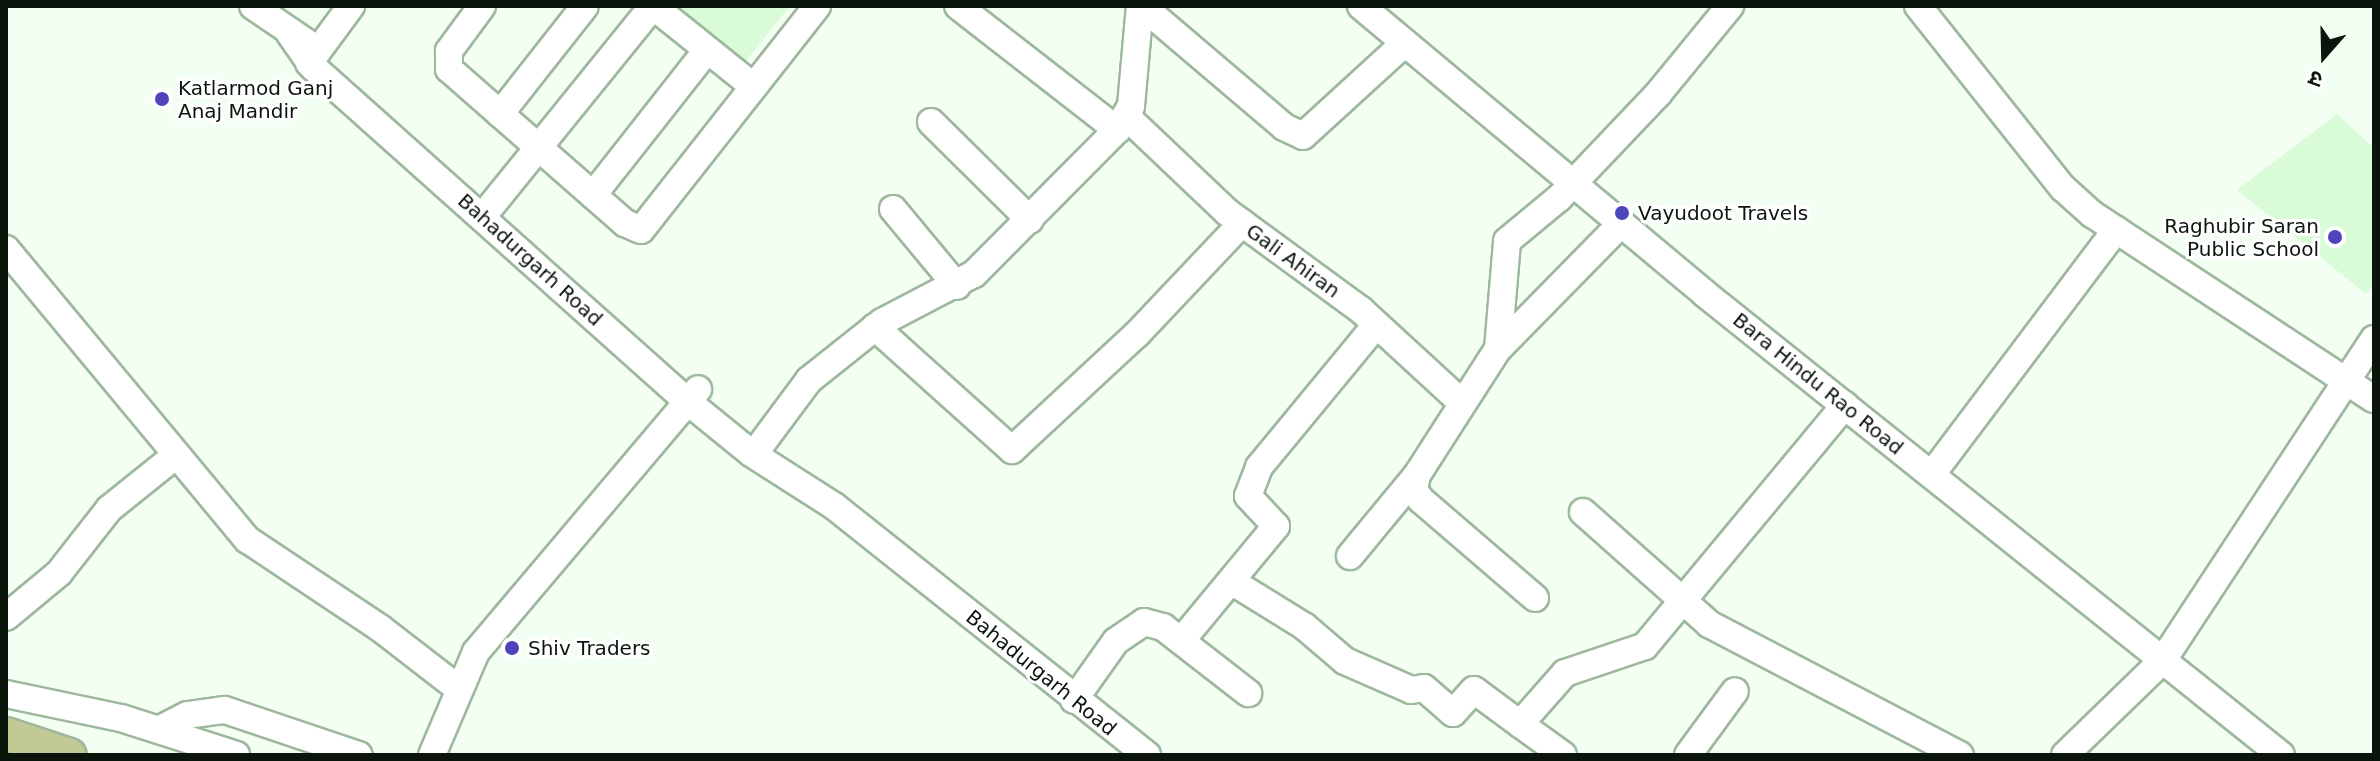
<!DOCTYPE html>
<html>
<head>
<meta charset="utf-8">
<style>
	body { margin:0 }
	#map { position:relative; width:2380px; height:761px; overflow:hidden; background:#f4fff3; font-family:"DejaVu Sans","Noto Sans Devanagari",sans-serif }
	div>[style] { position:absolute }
	.built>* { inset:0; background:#d9fbd8 }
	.roads { filter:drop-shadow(2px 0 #9db89d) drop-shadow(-2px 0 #9db89d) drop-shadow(0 2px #9db89d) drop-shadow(0 -2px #9db89d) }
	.minor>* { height:26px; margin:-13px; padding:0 13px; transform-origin:13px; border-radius:13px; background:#fff }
	.major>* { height:32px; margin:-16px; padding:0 16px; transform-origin:16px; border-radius:16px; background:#c1ca95 }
	.dots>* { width:22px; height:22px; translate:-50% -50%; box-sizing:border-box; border:4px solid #fff; border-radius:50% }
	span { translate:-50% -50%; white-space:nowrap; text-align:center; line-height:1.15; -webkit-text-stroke:6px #fff; paint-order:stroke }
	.poi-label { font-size:20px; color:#0b150b }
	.left { translate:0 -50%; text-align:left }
	.right { translate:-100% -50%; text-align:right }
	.street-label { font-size:20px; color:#0b150b }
	.frame { position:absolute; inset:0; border:8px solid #0b150b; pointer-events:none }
	.north { position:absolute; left:2284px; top:16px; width:80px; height:80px; -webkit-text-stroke:6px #fff; paint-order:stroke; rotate:200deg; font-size:22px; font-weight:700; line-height:32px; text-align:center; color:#0b150b }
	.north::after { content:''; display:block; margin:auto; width:28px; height:36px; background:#0b150b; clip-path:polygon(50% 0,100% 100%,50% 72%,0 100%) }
</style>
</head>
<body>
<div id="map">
	<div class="built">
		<div style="clip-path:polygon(654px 6px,790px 6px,737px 72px)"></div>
		<div style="clip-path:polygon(2337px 114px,2374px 148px,2374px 285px,2366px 294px,2237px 190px)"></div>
	</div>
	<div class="roads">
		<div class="minor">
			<div style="left:253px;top:6px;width:64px;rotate:34.2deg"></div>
			<div style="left:482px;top:6px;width:56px;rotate:126.3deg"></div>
			<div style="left:449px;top:51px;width:18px;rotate:90deg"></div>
			<div style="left:449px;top:69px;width:234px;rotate:41.2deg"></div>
			<div style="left:625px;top:223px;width:17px;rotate:24deg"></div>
			<div style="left:641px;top:230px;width:285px;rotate:-51.8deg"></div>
			<div style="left:653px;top:6px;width:129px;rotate:38.7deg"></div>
			<div style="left:958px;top:6px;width:202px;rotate:37.9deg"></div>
			<div style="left:1142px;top:6px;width:187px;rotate:40.4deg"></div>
			<div style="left:1284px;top:127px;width:21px;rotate:25deg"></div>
			<div style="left:1303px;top:136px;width:138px;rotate:-42.4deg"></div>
			<div style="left:1361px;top:6px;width:447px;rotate:39.9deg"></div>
			<div style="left:1704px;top:293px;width:739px;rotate:38.68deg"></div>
			<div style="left:1918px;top:6px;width:233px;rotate:51.5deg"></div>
			<div style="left:2063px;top:188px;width:39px;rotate:42deg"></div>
			<div style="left:2092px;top:214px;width:337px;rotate:33.3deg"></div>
			<div style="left:290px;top:34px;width:40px;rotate:55.1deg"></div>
			<div style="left:313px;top:67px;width:501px;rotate:41.77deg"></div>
			<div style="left:687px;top:401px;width:82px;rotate:39.1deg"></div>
			<div style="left:751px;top:453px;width:98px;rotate:32.6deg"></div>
			<div style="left:834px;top:506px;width:400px;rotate:38.5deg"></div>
			<div style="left:309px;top:63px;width:71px;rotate:-53.6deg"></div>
			<div style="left:500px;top:114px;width:137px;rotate:-51.8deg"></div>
			<div style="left:1128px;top:118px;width:137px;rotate:43.5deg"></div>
			<div style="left:1227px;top:212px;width:166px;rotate:36.2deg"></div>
			<div style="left:1361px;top:310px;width:136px;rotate:42.6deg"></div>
			<div style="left:931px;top:122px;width:139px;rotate:44.7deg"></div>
			<div style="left:593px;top:195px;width:184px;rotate:-51.8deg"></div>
			<div style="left:491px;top:206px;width:257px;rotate:-51deg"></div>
			<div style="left:893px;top:209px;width:100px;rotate:50.3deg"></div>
			<div style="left:6px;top:249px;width:378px;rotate:50.3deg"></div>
			<div style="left:248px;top:540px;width:159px;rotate:33.7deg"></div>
			<div style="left:380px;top:628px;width:100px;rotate:37.7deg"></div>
			<div style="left:875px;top:327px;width:184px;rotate:41.9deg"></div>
			<div style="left:1012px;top:450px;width:171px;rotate:-42.9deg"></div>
			<div style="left:1137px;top:334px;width:153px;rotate:-46.6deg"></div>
			<div style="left:1498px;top:349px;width:108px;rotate:-85.2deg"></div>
			<div style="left:1507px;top:241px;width:67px;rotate:-39.6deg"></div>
			<div style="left:1559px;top:198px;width:144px;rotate:-46.4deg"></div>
			<div style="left:1658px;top:94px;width:114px;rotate:-50.7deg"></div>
			<div style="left:754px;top:454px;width:92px;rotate:-53.4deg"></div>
			<div style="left:809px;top:380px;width:93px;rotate:-38.5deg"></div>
			<div style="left:882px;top:322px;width:104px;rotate:-27.6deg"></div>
			<div style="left:974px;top:274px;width:203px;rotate:-45.2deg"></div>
			<div style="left:1117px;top:130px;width:28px;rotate:-60deg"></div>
			<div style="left:1131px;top:106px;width:100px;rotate:-84.9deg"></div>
			<div style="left:1932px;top:474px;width:306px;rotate:-53deg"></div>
			<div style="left:1583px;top:512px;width:169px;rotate:41.6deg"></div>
			<div style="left:1709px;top:624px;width:283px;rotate:27.6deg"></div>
			<div style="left:1350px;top:556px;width:105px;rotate:-50.4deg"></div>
			<div style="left:1231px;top:581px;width:86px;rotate:31.7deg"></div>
			<div style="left:1304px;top:626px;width:54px;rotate:40.5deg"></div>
			<div style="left:1345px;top:661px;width:72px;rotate:23.7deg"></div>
			<div style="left:1411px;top:690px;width:13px;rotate:-9deg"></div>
			<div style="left:1424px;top:688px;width:38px;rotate:41deg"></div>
			<div style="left:1453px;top:713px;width:31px;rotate:-48deg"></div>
			<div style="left:1474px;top:690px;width:57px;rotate:36.5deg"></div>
			<div style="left:1535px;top:598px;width:150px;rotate:-139.3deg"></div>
			<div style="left:1421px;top:500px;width:12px;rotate:-125deg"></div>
			<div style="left:1414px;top:490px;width:15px;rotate:-79deg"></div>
			<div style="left:1417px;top:475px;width:150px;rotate:-57.3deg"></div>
			<div style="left:1498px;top:349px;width:175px;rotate:-45.5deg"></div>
			<div style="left:6px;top:617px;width:69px;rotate:-39.7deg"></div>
			<div style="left:59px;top:573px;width:81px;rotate:-52deg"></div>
			<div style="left:109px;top:509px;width:85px;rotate:-38.8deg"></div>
			<div style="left:1181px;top:641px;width:149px;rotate:-50.4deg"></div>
			<div style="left:1276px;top:526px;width:41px;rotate:-133deg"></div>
			<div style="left:1248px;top:496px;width:31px;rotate:-69deg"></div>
			<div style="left:1259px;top:467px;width:184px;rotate:-50.5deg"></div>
			<div style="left:6px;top:694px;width:117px;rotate:11.8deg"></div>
			<div style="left:121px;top:718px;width:121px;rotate:17.8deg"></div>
			<div style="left:1074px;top:700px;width:72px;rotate:-54.6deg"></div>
			<div style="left:1116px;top:641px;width:34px;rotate:-34deg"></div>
			<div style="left:1144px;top:622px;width:20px;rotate:15deg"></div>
			<div style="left:1163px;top:627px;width:108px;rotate:37.8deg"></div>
			<div style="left:160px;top:729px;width:31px;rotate:-27deg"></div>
			<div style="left:188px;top:715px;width:37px;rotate:-8deg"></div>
			<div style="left:225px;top:710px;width:141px;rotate:18.6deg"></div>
			<div style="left:432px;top:755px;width:112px;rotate:-66.9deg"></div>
			<div style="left:476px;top:652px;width:344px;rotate:-49.8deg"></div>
			<div style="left:1563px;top:755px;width:53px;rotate:-144.2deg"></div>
			<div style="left:1520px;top:724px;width:68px;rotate:-48.6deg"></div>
			<div style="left:1565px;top:673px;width:84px;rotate:-18.6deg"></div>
			<div style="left:1645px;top:646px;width:313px;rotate:-50.3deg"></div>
			<div style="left:1688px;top:755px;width:79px;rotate:-53.7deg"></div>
			<div style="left:2065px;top:755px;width:136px;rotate:-44.1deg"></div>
			<div style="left:2163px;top:660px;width:384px;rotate:-56.7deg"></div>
		</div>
		<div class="major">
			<div style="left:6px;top:734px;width:67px;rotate:18.2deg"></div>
		</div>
	</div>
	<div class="dots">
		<div style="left:162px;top:99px;background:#4e44bb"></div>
		<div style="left:1622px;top:213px;background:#4e44bb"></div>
		<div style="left:2335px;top:237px;background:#4e44bb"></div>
		<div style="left:512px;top:648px;background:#4e44bb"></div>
	</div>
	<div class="poi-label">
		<span class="left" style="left:178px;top:100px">Katlarmod Ganj<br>Anaj Mandir</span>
		<span class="left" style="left:1638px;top:213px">Vayudoot Travels</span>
		<span class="right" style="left:2319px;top:238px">Raghubir Saran<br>Public School</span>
		<span class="left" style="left:528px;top:648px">Shiv Traders</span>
	</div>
	<div class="street-label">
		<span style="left:530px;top:260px;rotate:42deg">Bahadurgarh Road</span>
		<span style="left:1293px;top:261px;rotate:36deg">Gali Ahiran</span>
		<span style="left:1818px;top:384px;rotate:39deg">Bara Hindu Rao Road</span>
		<span style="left:1041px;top:673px;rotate:39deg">Bahadurgarh Road</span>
	</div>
	<div class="frame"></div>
	<div class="north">उ</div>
</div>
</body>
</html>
